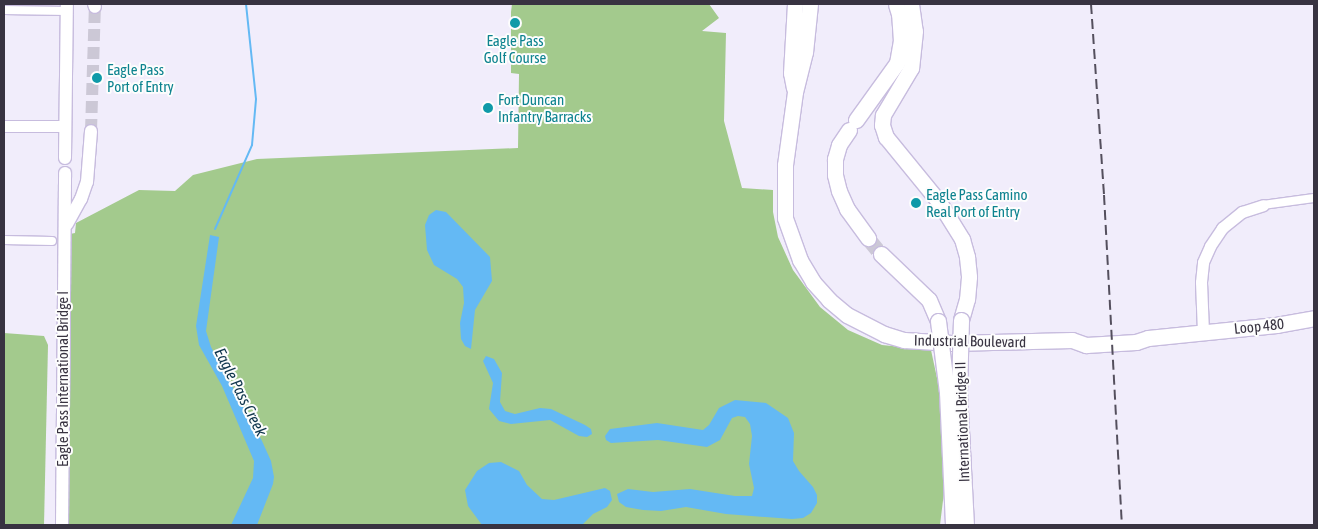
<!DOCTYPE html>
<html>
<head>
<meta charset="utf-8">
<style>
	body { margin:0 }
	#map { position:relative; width:1318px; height:529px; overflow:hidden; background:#f1edfb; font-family:"Asap Condensed",sans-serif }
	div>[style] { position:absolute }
	.green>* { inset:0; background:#a3ca8d }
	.water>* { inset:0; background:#64b9f4 }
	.stream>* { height:2px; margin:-1px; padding:0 1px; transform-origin:1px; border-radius:1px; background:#64b9f4 }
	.primary-tunnel>* { height:12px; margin-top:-6px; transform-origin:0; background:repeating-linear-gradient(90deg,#ccc8d6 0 12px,transparent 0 18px) }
	.highway-tunnel>* { height:15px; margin-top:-7.5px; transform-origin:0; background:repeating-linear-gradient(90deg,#ccc8d6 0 15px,transparent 0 23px) }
	.roads { filter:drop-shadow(1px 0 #c7bcde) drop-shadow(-1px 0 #c7bcde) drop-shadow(0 1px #c7bcde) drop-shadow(0 -1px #c7bcde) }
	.street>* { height:8px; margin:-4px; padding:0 4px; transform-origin:4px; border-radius:4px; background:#fff }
	.secondary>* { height:11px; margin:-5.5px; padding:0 5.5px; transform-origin:5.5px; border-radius:5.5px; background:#fff }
	.primary>* { height:12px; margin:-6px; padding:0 6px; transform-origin:6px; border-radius:6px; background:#fff }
	.highway>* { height:15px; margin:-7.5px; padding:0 7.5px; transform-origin:7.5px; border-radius:7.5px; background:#fff }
	.rail>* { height:2px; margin-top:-1px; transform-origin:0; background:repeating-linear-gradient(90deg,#544f5d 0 10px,transparent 0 15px) }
	.bridges { filter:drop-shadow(1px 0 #c7bcde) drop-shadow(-1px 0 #c7bcde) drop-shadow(0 1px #c7bcde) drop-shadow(0 -1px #c7bcde) }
	.highway-bridge>* { height:15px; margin:-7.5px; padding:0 7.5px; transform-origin:7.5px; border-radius:7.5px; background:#fff }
	.dots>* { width:14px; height:14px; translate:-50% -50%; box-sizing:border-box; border:2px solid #fdfdfd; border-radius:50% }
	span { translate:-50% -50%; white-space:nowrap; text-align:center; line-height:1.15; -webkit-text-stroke:4px #fdfdfd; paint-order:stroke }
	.culture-label { font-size:15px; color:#0d838f }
	.left { translate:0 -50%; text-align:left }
	.street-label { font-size:15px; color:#383341 }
	.water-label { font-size:16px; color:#0e344c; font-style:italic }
	.frame { position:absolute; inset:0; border:5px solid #383341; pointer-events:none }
</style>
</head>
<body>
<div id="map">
	<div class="green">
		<div style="clip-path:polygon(512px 4px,709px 4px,719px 18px,702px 31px,726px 33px,724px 121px,742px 188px,773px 190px,773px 212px,778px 237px,793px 270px,820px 307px,848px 330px,882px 345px,931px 350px,940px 392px,945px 484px,940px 525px,68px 525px,70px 234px,75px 233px,76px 223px,139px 190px,175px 191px,193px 175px,257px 159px,518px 148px,519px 74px,511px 73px,511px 12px)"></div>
		<div style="clip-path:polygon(4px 333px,44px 336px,48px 345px,44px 525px,4px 525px)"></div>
	</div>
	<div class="water">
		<div style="clip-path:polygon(436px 210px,446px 212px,490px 257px,492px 281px,475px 310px,471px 349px,465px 346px,461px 339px,460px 323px,464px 303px,463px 287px,457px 279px,434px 265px,427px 250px,425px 225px,429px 215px)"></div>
		<div style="clip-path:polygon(210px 235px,219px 237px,206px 331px,211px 347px,262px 441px,271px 461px,274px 477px,273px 484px,257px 525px,231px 525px,253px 478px,254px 461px,222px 386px,199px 345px,196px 326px)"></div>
		<div style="clip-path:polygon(486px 356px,494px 359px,502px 373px,500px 402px,505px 411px,515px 414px,540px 408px,551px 409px,585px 425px,591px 429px,592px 434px,587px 437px,579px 436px,550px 420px,511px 424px,499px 421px,489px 409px,493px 383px,483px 361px)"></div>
		<div style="clip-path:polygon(735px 400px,766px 403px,788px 418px,794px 433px,793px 461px,799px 471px,813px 487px,817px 495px,817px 503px,811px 513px,803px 518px,792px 519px,726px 514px,686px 507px,661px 511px,643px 510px,626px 507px,619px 502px,617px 494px,628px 489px,653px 492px,690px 489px,735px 496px,752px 496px,754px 488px,749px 464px,752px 436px,750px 424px,745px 417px,738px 416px,732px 418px,720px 440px,707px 447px,658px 440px,611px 443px,606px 440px,605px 436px,610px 429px,657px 423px,703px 430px,709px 425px,719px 408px)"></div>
		<div style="clip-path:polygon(501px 462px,519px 471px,527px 485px,542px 499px,554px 500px,605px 488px,610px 491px,612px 500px,607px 507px,593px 514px,582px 525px,482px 525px,468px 506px,465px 490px,477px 471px,489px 463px)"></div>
	</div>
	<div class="stream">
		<div style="left:215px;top:229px;width:92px;rotate:-66.2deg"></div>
		<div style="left:252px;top:145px;width:46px;rotate:-85deg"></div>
		<div style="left:256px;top:99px;width:96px;rotate:-96deg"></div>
	</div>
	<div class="primary-tunnel">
		<div style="left:91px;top:131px;width:124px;rotate:-88.2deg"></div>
	</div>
	<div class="highway-tunnel">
		<div style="left:868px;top:238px;width:21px;rotate:51deg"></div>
	</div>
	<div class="roads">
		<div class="street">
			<div style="left:4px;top:10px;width:63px;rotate:0.9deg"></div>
			<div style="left:1263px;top:205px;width:51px;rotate:-7.8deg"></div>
			<div style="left:4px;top:240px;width:48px;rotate:1.2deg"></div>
		</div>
		<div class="secondary">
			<div style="left:4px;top:126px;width:61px"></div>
			<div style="left:1203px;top:332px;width:50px;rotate:-92.3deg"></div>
			<div style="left:1201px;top:282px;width:20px;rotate:-84deg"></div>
			<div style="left:1203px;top:262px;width:17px;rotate:-66deg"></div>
			<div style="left:1210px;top:246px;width:22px;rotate:-56deg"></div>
			<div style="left:1222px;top:228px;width:26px;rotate:-39deg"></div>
			<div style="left:1242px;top:212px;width:22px;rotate:-18deg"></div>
		</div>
		<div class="primary">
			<div style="left:94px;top:4px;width:3px;rotate:72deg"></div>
			<div style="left:65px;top:158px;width:154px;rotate:-89.3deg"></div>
			<div style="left:67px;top:224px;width:29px;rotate:-61deg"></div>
			<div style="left:81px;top:199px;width:18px;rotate:-71deg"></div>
			<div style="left:87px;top:182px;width:51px;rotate:-85.5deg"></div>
			<div style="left:62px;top:525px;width:352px;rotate:-89.5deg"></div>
		</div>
		<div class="highway">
			<div style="left:810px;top:4px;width:48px;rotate:95.9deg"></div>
			<div style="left:805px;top:52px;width:41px;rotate:104deg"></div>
			<div style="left:795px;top:92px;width:74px;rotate:97.8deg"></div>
			<div style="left:785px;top:165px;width:53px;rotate:90deg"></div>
			<div style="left:785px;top:218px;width:45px;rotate:70.3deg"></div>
			<div style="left:800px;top:260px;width:26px;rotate:59deg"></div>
			<div style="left:813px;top:282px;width:24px;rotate:48deg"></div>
			<div style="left:829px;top:300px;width:23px;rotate:40deg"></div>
			<div style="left:847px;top:315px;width:42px;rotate:27.2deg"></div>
			<div style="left:884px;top:334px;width:21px;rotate:17deg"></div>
			<div style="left:904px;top:340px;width:48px;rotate:3.6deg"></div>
			<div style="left:952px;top:343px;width:120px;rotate:-1.4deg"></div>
			<div style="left:1072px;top:340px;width:15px;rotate:20deg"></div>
			<div style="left:1086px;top:345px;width:50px;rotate:-3.4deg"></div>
			<div style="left:1136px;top:342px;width:13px;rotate:-18deg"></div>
			<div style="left:1148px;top:338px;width:129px;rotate:-5.8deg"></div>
			<div style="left:1276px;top:325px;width:39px;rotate:-10deg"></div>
			<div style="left:911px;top:4px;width:27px;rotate:82deg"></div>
			<div style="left:915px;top:31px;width:37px;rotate:96deg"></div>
			<div style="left:911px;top:68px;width:55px;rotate:120.8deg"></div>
			<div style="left:883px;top:115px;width:10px;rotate:96deg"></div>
			<div style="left:882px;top:125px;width:13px;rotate:72deg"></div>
			<div style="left:886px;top:137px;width:84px;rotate:50.8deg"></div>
			<div style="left:939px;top:202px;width:44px;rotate:58.1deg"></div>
			<div style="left:962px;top:239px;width:19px;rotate:74deg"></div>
			<div style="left:967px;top:257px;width:20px;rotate:84deg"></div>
			<div style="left:969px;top:277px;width:22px;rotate:95deg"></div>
			<div style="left:967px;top:299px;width:22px;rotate:106deg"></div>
			<div style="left:794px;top:88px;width:15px;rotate:-101deg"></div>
			<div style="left:791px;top:73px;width:69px;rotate:-86.7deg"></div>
			<div style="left:856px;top:120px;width:70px;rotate:-54.3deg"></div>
			<div style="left:897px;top:63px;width:22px;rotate:-80deg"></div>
			<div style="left:901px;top:41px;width:27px;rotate:-94deg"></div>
			<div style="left:899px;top:14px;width:10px;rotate:-107deg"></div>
			<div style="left:849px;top:130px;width:18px;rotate:124deg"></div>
			<div style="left:839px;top:145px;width:15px;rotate:106deg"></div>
			<div style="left:835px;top:159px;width:16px;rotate:90deg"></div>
			<div style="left:835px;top:175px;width:16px;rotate:76deg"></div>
			<div style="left:839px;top:191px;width:20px;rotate:66deg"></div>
			<div style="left:847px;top:209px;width:36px;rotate:54deg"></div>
			<div style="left:881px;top:254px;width:66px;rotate:43.8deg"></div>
			<div style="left:929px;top:300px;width:23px;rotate:67deg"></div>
		</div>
	</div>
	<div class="rail">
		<div style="left:1091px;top:4px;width:191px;rotate:86.1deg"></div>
		<div style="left:1104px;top:195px;width:330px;rotate:86.9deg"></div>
	</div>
	<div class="bridges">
		<div class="highway-bridge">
			<div style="left:961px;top:320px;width:72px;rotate:91.6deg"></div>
			<div style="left:959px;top:392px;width:133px;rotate:87deg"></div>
			<div style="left:938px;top:321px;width:72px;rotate:82.8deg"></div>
			<div style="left:947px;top:392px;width:133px;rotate:87.4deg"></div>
		</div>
	</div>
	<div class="dots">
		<div style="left:515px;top:23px;background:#0f9aa8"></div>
		<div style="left:97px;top:78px;background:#0f9aa8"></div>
		<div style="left:488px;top:108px;background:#0f9aa8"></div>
		<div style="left:916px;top:203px;background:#0f9aa8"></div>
	</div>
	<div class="culture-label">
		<span style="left:515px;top:49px">Eagle Pass<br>Golf Course</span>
		<span class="left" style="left:107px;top:78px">Eagle Pass<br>Port of Entry</span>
		<span class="left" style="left:498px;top:108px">Fort Duncan<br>Infantry Barracks</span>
		<span class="left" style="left:926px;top:203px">Eagle Pass Camino<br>Real Port of Entry</span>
	</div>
	<div class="street-label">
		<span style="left:1259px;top:326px;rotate:-6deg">Loop 480</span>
		<span style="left:970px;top:341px;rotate:1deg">Industrial Boulevard</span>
		<span style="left:63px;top:379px;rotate:-90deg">Eagle Pass International Bridge I</span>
		<span style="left:962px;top:422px;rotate:-92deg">International Bridge II</span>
	</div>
	<div class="water-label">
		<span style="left:241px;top:392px;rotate:63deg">Eagle Pass Creek</span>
	</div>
	<div class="frame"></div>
</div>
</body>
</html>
